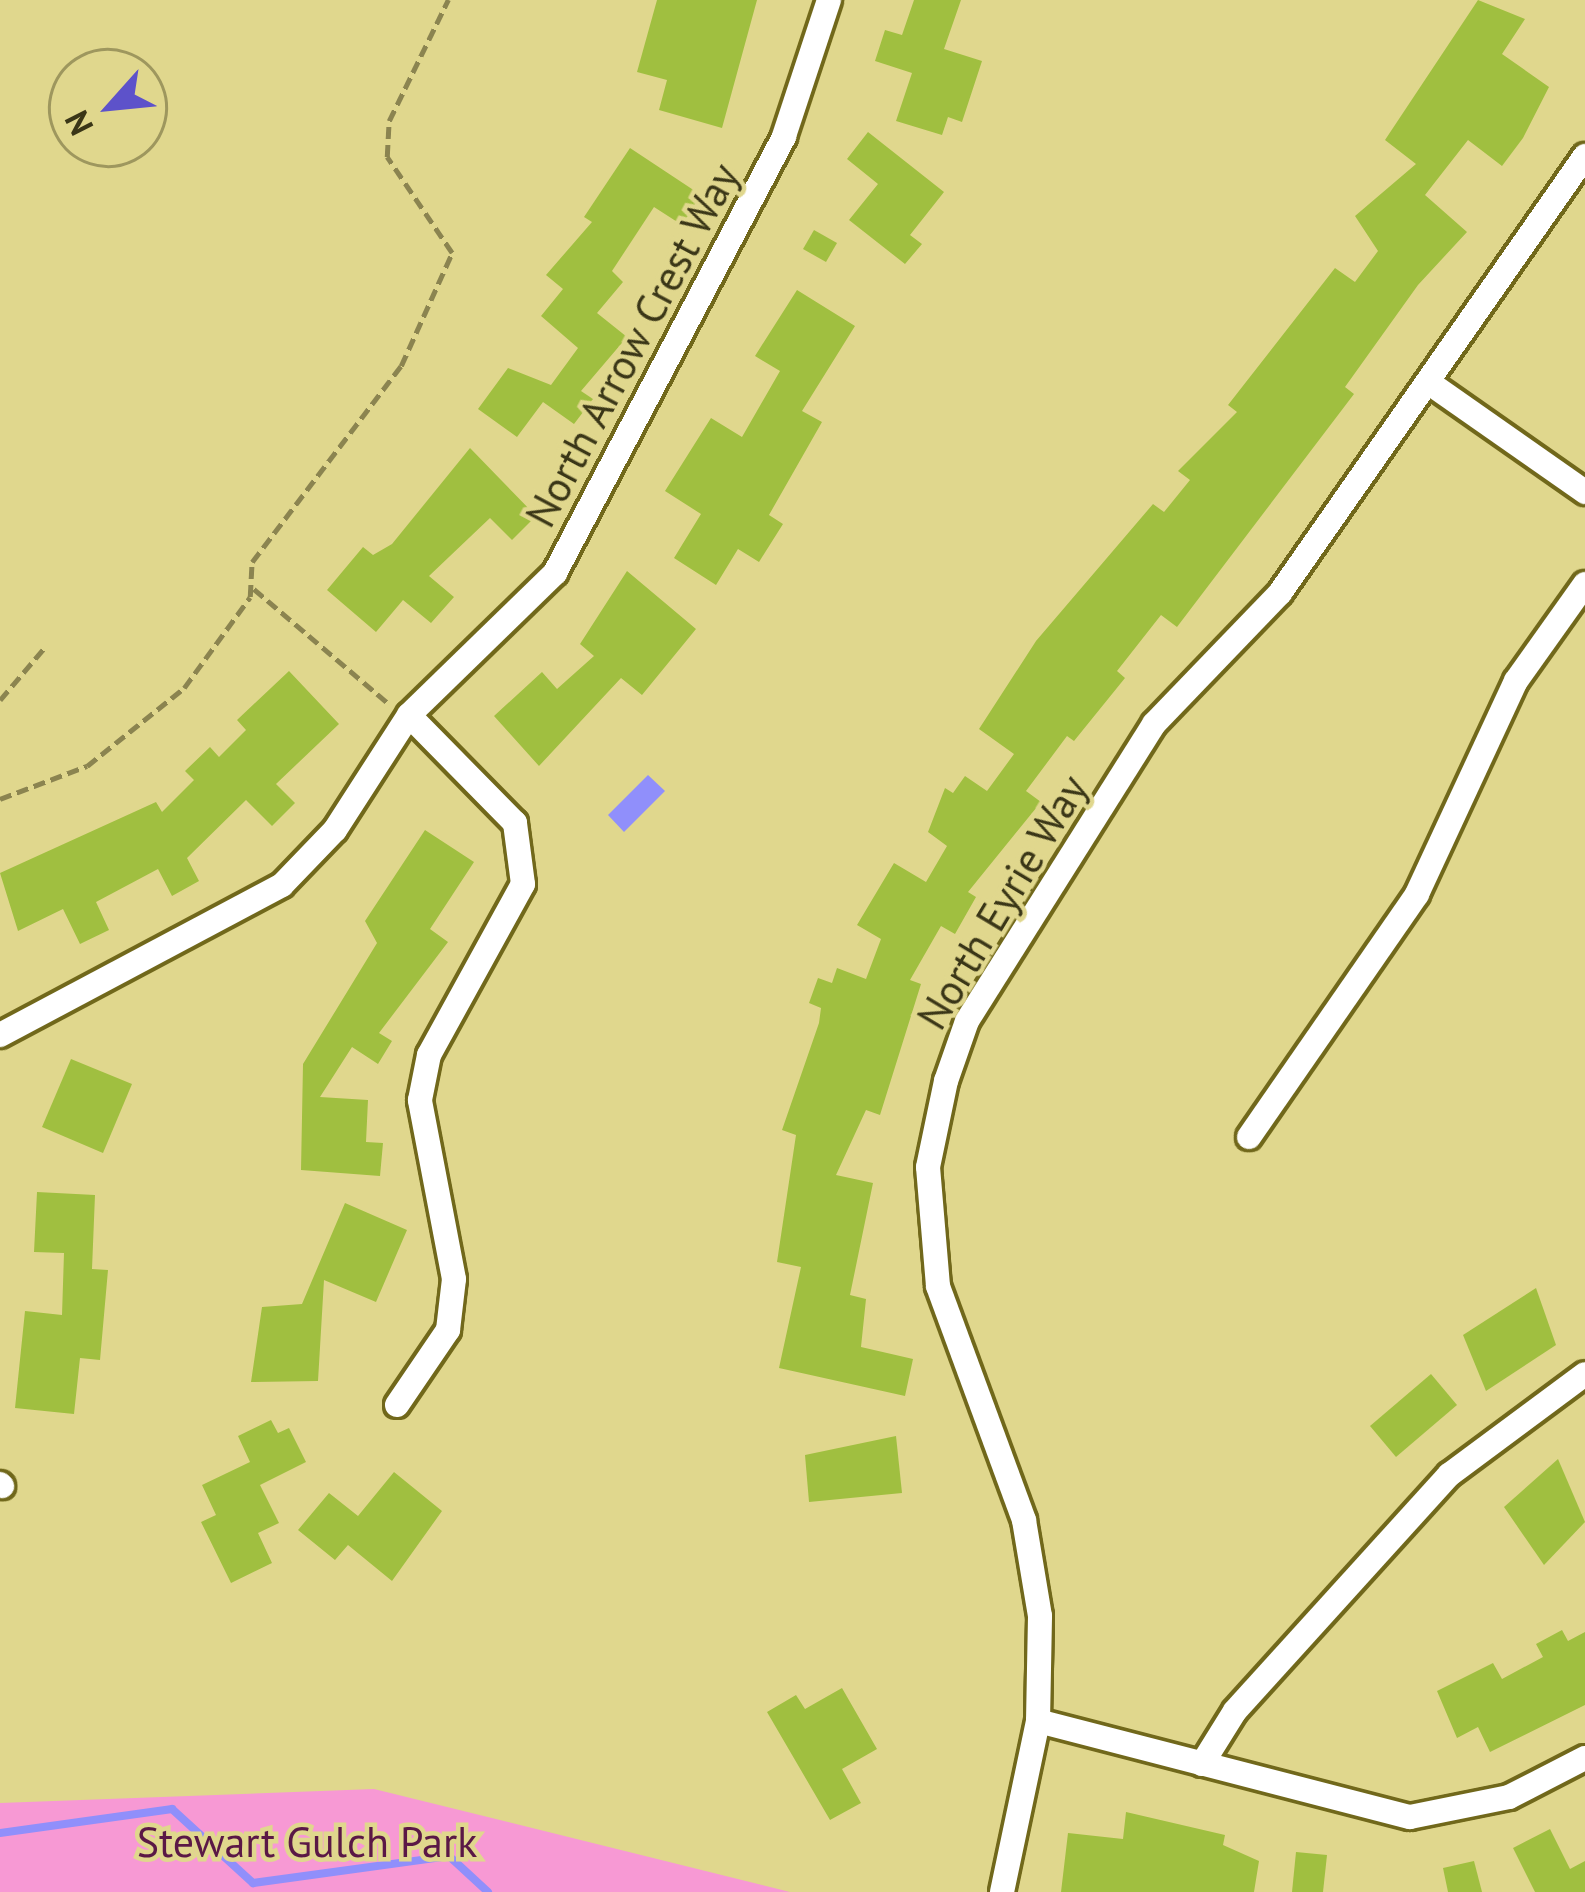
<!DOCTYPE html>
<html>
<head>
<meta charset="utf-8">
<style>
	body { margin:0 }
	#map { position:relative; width:1585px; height:1892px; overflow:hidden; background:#e0d78d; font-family:"PT Sans",sans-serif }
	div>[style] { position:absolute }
	.green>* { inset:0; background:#f799d4 }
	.water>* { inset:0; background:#908ffb }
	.stream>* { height:8px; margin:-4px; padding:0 4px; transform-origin:4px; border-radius:4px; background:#908ffb }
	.building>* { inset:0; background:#a0bf40 }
	.path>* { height:4.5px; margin-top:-2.25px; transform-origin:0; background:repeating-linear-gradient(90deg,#8b8450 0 12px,transparent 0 18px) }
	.roads { filter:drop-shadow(3px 0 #71681b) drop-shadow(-3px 0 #71681b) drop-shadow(0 3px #71681b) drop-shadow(0 -3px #71681b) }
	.street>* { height:24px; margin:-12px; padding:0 12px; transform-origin:12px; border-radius:12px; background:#fff }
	span { translate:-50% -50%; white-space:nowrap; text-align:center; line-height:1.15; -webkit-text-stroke:9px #e0d78d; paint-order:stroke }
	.street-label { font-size:42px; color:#3a3617 }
	.park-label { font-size:42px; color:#5a1846 }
	.north { position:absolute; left:48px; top:48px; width:120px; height:120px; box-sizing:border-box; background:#e0d78d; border:3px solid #9e975e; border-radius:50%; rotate:243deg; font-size:33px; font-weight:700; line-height:48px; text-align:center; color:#3a3617 }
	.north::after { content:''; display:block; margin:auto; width:42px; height:54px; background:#5d52ca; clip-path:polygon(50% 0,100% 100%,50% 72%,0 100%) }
</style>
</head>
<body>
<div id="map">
	<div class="green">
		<div style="clip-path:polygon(374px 1789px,504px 1821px,790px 1892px,0 1892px,0 1803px)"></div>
	</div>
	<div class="water">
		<div style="clip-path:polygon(648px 775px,665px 791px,624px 832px,608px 815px)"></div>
	</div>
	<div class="stream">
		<div style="left:0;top:1833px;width:174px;rotate:-7.9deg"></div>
		<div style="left:172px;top:1809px;width:110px;rotate:42.4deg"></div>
		<div style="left:253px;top:1883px;width:198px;rotate:-7.8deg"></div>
		<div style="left:449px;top:1856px;width:53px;rotate:42.7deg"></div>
	</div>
	<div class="building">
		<div style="clip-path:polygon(657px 0,757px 0,722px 128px,659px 110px,667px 80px,637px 72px)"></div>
		<div style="clip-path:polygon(914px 0,961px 0,944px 49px,982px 61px,962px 122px,948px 117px,942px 135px,896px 121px,912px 73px,875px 61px,885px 30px,902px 35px)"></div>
		<div style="clip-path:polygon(1478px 0,1525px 19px,1502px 54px,1549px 87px,1523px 138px,1502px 166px,1468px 140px,1425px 195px,1467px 232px,1418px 285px,1345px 387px,1354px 394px,1177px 627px,1161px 615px,1117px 671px,1125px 678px,1074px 741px,1067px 736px,1026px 791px,1041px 802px,968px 892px,976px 897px,955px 934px,941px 926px,910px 980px,921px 984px,880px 1115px,866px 1110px,836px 1175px,873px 1183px,850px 1295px,866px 1299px,861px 1347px,913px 1359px,905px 1396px,779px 1368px,801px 1267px,777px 1262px,796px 1135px,782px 1130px,819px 1023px,821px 1008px,809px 1003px,818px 978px,832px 983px,837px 968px,866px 979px,881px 939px,857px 925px,894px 863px,926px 882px,947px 846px,928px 832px,945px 788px,953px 793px,965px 776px,987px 791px,1014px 754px,979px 729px,1036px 641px,1153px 504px,1164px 512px,1190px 480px,1178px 471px,1237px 412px,1228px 405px,1335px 268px,1355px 282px,1378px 251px,1355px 216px,1416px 164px,1385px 140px)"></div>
		<div style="clip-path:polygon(868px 132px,944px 192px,910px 235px,922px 244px,905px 264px,849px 220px,878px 184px,847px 159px)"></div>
		<div style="clip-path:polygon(630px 148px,701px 195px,682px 225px,654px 207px,612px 271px,623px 282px,597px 313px,627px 337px,581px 391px,593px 399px,574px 424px,543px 402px,517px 437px,478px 409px,508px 368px,551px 385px,578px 348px,541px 316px,563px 289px,546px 275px,592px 222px,584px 217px)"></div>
		<div style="clip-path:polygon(814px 230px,837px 243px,826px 262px,803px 249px)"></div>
		<div style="clip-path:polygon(797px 290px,855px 326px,802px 411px,822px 422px,769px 515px,783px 524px,759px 562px,738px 549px,716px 585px,674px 558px,701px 514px,665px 491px,711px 418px,742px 437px,780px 371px,755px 356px)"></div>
		<div style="clip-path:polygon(470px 448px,536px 516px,512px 540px,490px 518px,429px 576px,454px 597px,431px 623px,403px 600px,376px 632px,327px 590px,363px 547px,373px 555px,392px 544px)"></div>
		<div style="clip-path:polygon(627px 571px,696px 629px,642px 695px,621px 678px,539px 766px,494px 716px,542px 672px,557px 689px,594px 656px,580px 644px)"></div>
		<div style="clip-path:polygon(289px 671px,339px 724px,276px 784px,295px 803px,272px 826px,246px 800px,187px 858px,199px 881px,172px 896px,158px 869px,96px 902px,109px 930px,80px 944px,63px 909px,18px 931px,0 873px,156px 802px,162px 812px,194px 780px,185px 771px,210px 747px,219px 757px,246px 730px,237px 720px)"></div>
		<div style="clip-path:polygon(425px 830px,474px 862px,430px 929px,448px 942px,379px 1033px,392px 1041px,378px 1064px,352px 1047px,320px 1097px,368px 1100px,366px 1142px,383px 1143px,380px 1176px,301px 1170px,303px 1064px,377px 943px,365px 921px)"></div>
		<div style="clip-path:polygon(71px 1059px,132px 1084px,103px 1153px,42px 1127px)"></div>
		<div style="clip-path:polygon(37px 1192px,95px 1195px,92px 1269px,108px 1270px,100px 1360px,80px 1358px,74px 1414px,15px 1408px,25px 1311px,62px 1315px,64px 1253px,34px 1252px)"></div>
		<div style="clip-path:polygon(345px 1203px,407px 1230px,376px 1302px,324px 1280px,318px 1381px,251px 1382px,262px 1307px,302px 1304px)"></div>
		<div style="clip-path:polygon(1536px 1288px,1556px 1345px,1486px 1391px,1463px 1335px)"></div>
		<div style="clip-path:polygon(1431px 1374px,1457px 1405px,1396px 1457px,1370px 1426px)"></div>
		<div style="clip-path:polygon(271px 1420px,278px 1433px,289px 1428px,306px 1462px,260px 1485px,279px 1523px,258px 1533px,272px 1563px,231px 1583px,201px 1522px,216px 1515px,202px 1485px,250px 1462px,238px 1436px)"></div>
		<div style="clip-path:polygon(896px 1436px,902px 1493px,809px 1502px,805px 1455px)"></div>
		<div style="clip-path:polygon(1558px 1459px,1585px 1522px,1544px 1565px,1504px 1507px)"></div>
		<div style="clip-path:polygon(394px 1472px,442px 1511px,392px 1581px,348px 1545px,335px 1560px,298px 1530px,329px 1493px,358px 1516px)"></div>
		<div style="clip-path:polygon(1562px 1630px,1568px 1641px,1585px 1632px,1585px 1705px,1490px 1752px,1478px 1727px,1457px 1738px,1437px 1691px,1493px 1663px,1502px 1679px,1543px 1657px,1536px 1644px)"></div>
		<div style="clip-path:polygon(842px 1688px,877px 1749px,842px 1769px,861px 1803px,830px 1820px,767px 1712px,796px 1695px,805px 1709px)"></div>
		<div style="clip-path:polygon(1126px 1812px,1225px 1835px,1223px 1845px,1259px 1861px,1254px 1892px,1061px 1892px,1068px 1833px,1123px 1839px)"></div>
		<div style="clip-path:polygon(1550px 1829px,1570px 1869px,1585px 1861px,1585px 1892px,1535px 1892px,1513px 1848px)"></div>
		<div style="clip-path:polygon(1296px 1852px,1327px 1855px,1323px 1892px,1292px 1892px)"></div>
		<div style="clip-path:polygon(1474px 1861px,1482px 1892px,1448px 1892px,1443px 1868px)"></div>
	</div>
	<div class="path">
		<div style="left:254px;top:589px;width:175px;rotate:40.4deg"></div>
		<div style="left:0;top:700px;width:70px;rotate:-49.7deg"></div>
		<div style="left:0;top:799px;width:93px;rotate:-20.8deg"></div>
		<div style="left:87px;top:766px;width:124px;rotate:-38.8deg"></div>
		<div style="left:184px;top:688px;width:112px;rotate:-54deg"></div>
		<div style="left:250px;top:597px;width:35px;rotate:-87deg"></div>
		<div style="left:252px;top:562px;width:246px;rotate:-52.8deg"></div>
		<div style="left:401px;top:366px;width:124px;rotate:-65.7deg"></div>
		<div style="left:452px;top:253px;width:116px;rotate:-124.1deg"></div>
		<div style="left:387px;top:157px;width:36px;rotate:-87deg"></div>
		<div style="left:389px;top:121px;width:135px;rotate:-64deg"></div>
	</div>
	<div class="roads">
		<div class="street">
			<div style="left:1428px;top:382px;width:192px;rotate:35deg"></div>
			<div style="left:0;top:1035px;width:319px;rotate:-28deg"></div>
			<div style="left:282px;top:885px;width:76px;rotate:-46.1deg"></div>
			<div style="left:335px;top:830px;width:137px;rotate:-57.2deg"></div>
			<div style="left:409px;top:715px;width:204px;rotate:-44.2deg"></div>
			<div style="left:555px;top:573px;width:493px;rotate:-62.3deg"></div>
			<div style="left:784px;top:136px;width:143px;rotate:-71.7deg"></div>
			<div style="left:1249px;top:1137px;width:295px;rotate:-55.3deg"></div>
			<div style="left:1417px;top:894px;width:235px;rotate:-65.1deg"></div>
			<div style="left:1516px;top:681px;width:119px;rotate:-54.6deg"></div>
			<div style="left:397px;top:1405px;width:91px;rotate:-55.8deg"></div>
			<div style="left:448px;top:1330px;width:51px;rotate:-83.3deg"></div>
			<div style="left:454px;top:1279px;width:182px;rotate:-100.8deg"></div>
			<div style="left:420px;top:1100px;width:46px;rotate:-78.7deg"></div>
			<div style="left:429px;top:1055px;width:195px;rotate:-61.2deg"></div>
			<div style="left:523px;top:884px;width:62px;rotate:-97.5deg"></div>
			<div style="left:515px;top:823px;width:151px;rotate:-134.5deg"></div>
			<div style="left:0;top:1484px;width:3px;rotate:45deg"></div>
			<div style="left:1038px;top:1721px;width:384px;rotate:14.5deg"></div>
			<div style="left:1410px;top:1817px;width:101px;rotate:-11.4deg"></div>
			<div style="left:1509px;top:1797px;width:85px;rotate:-27.2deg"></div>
			<div style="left:1202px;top:1764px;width:62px;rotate:-58.1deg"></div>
			<div style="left:1235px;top:1711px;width:319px;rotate:-47.8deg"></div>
			<div style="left:1449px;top:1475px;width:169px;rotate:-36.6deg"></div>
			<div style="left:1002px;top:1892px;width:175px;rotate:-78.1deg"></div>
			<div style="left:1038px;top:1721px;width:105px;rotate:-88.9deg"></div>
			<div style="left:1040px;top:1616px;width:97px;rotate:-99.5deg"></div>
			<div style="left:1024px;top:1520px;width:249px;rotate:-110.2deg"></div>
			<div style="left:938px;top:1286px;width:119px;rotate:-94.8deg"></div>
			<div style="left:928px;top:1167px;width:88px;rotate:-78.2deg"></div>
			<div style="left:946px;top:1081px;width:64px;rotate:-70.7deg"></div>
			<div style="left:967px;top:1021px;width:351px;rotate:-57.8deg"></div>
			<div style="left:1154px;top:724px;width:182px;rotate:-46.1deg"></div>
			<div style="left:1280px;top:593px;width:533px;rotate:-55.09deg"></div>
		</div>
	</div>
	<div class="street-label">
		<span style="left:632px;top:345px;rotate:-62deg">North Arrow Crest Way</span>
		<span style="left:1002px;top:902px;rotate:-59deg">North Eyrie Way</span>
	</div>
	<div class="park-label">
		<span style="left:307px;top:1842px">Stewart Gulch Park</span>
	</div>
	<div class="north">N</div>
</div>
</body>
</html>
